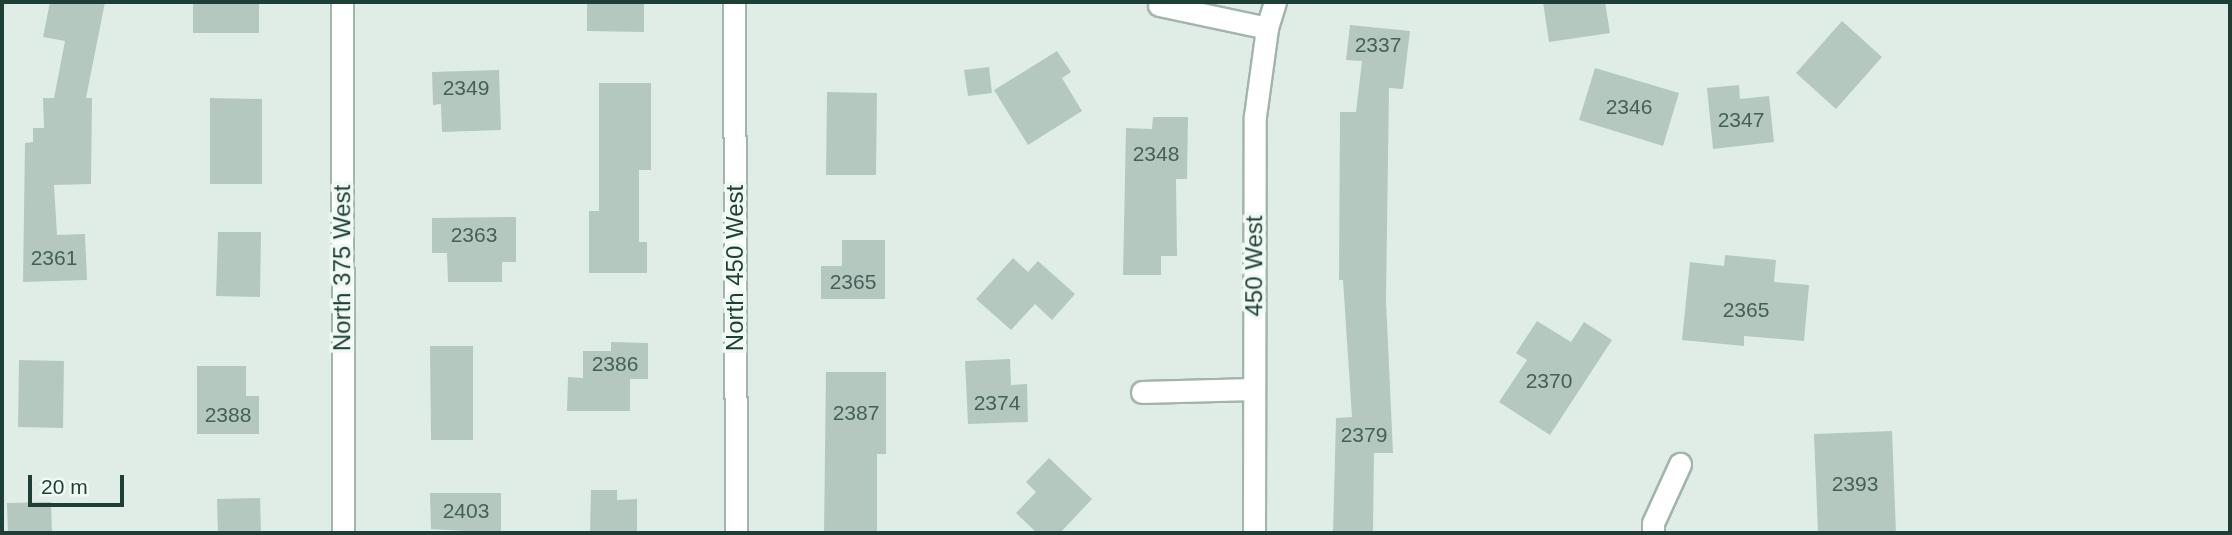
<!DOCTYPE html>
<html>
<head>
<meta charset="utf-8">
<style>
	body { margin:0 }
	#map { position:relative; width:2232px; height:535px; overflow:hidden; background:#e0ede6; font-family:Arial,sans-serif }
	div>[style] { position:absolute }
	.building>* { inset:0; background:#b5c8bf }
	.roads { filter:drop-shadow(2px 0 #a2b5ad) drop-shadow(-2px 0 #a2b5ad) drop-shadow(0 2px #a2b5ad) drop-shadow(0 -2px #a2b5ad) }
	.street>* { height:21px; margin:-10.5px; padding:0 10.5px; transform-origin:10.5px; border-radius:10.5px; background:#fff }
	span { translate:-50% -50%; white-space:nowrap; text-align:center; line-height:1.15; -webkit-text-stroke:7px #f0f9f4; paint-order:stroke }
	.number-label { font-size:21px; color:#446158 }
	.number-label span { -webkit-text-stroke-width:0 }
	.street-label { font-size:24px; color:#1e3f35 }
	.frame { position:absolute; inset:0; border:4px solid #1e3f35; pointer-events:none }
	.scale { position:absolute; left:28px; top:475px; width:96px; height:32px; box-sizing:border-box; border:4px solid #1e3f35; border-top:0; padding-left:9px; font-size:21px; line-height:24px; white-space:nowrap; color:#1e3f35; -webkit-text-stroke:5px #f0f9f4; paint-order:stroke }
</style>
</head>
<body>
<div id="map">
	<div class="building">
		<div style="clip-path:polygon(50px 2px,105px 2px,86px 98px,92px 98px,91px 184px,54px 185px,57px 235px,85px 234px,87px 280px,23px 282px,25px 143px,33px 142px,33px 128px,44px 128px,43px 98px,54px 98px,65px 41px,43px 37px)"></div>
		<div style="clip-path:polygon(193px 2px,259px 2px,259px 33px,193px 33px)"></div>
		<div style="clip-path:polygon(587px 2px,644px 2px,644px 32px,587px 31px)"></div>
		<div style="clip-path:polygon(1543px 2px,1605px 2px,1610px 33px,1549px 42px)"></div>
		<div style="clip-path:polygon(1842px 21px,1882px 57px,1836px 109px,1796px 73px)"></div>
		<div style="clip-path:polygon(1350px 25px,1410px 31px,1403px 89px,1389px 88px,1386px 300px,1393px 453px,1374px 453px,1373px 533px,1333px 533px,1336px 418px,1352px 417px,1343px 280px,1339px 280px,1340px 112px,1356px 112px,1362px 61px,1346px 60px)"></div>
		<div style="clip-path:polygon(1057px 51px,1071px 72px,1062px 78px,1082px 111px,1028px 145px,994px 90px)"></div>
		<div style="clip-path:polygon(989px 67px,992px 93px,968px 96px,964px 70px)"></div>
		<div style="clip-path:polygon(1595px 68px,1679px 93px,1663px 146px,1579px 120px)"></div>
		<div style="clip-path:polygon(499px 70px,501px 130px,442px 132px,441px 104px,433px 105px,432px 72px)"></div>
		<div style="clip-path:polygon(599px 83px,651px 83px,651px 170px,639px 170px,639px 242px,647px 242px,647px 273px,589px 273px,589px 211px,599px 211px)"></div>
		<div style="clip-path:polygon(1739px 85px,1740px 99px,1769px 96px,1774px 142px,1713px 149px,1707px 88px)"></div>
		<div style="clip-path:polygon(827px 92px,877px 93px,876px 175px,826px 175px)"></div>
		<div style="clip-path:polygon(210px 98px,262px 99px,262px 184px,210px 184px)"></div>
		<div style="clip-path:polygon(1153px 117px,1188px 117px,1187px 179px,1176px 179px,1177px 256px,1161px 256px,1161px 275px,1123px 275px,1126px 128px,1152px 129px)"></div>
		<div style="clip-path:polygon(516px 217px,516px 262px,502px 262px,502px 282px,448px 282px,447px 253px,432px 253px,432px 218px)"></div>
		<div style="clip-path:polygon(218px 232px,261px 232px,260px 297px,216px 296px)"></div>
		<div style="clip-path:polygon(842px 240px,885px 240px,885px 299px,821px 299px,821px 266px,842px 266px)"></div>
		<div style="clip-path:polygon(1725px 255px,1776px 260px,1774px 282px,1809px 285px,1804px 341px,1744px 336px,1744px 346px,1682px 340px,1690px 262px,1724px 266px)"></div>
		<div style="clip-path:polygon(1013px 258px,1028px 272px,1038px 261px,1075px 294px,1052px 320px,1035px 304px,1011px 330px,976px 299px)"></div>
		<div style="clip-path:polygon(1537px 321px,1571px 342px,1584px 322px,1612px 340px,1550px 435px,1499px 402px,1527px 360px,1516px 353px)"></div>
		<div style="clip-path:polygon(611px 342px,648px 343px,648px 379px,630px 379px,630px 411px,567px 411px,568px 377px,583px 378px,583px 351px,611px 351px)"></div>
		<div style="clip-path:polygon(430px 346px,473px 346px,473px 440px,431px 440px)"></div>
		<div style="clip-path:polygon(1010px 359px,1011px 385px,1027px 384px,1028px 422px,968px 424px,965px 361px)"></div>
		<div style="clip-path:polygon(19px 360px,64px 361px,63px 428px,18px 427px)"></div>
		<div style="clip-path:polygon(197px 366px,246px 366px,246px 396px,259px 396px,259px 434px,197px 434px)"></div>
		<div style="clip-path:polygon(826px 372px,886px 372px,886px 454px,877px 454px,877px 533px,824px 533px)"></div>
		<div style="clip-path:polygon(1892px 431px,1896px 533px,1818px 533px,1814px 434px)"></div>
		<div style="clip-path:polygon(1049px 458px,1092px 499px,1060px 533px,1037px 533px,1016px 513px,1036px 492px,1026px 482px)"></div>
		<div style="clip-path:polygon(591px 490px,617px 490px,617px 500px,637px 499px,637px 533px,590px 533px)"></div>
		<div style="clip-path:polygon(430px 493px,501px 493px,501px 533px,431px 529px)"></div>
		<div style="clip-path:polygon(260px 498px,261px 533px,218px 533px,217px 499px)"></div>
		<div style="clip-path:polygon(51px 502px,52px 533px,8px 533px,7px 503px)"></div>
	</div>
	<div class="roads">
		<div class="street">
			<div style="left:342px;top:2px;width:531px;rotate:89.89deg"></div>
			<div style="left:734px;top:2px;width:531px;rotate:89.78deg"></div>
			<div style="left:1159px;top:5px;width:110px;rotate:12deg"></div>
			<div style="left:1142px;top:392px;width:111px;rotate:-1.5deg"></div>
			<div style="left:1254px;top:533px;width:417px;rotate:-89.9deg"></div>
			<div style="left:1255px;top:116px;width:89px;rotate:-82.2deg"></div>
			<div style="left:1267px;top:28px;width:27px;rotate:-73deg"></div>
			<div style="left:1653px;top:533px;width:10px;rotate:-90deg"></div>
			<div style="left:1653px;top:523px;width:65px;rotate:-65.4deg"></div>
		</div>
	</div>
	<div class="number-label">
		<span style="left:1378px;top:45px">2337</span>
		<span style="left:466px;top:88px">2349</span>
		<span style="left:1629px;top:107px">2346</span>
		<span style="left:1741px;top:120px">2347</span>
		<span style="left:1156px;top:154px">2348</span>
		<span style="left:474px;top:235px">2363</span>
		<span style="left:54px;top:258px">2361</span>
		<span style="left:853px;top:282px">2365</span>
		<span style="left:1746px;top:310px">2365</span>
		<span style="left:615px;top:364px">2386</span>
		<span style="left:1549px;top:381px">2370</span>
		<span style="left:997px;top:403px">2374</span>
		<span style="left:856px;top:413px">2387</span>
		<span style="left:228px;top:415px">2388</span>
		<span style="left:1364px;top:435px">2379</span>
		<span style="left:1855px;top:484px">2393</span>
		<span style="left:466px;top:511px">2403</span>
	</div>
	<div class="street-label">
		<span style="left:1254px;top:266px;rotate:-90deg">450 West</span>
		<span style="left:342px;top:268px;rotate:-90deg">North 375 West</span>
		<span style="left:735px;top:268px;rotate:-90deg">North 450 West</span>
	</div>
	<div class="frame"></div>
	<div class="scale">20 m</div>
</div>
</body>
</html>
